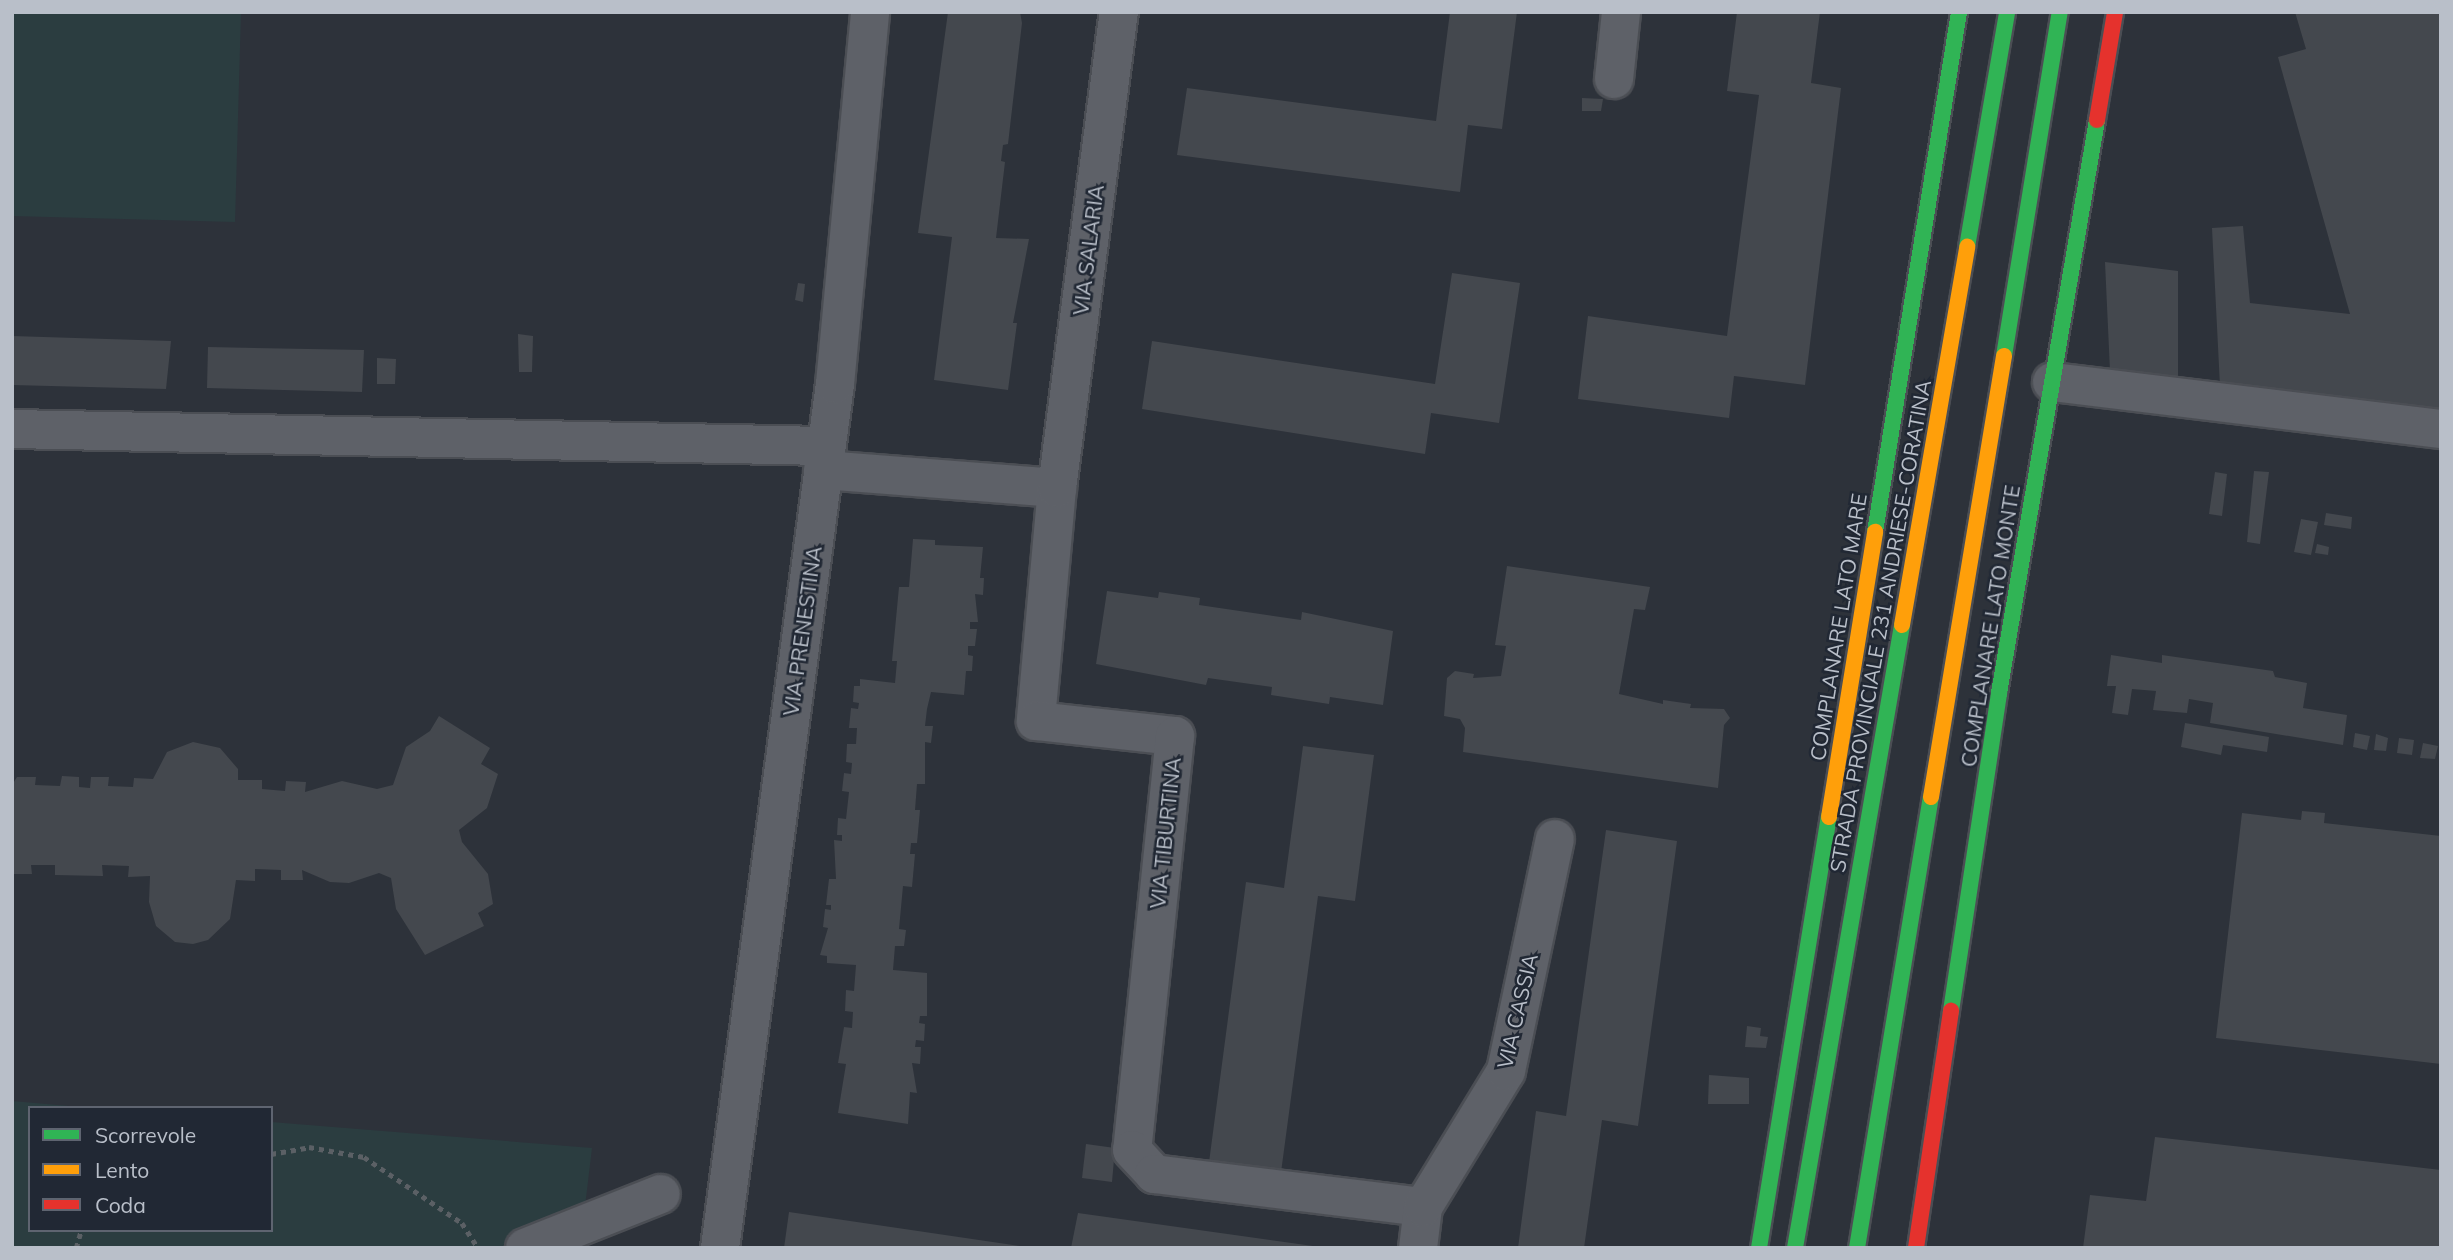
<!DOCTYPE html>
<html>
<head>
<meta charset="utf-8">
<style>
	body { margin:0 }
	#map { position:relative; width:2453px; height:1260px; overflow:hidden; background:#2d323a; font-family:Mulish,sans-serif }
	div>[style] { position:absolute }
	.green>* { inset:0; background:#2b3d40 }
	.building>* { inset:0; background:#44484e }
	.path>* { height:4.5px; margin-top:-2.25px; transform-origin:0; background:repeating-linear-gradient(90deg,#5b6065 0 5px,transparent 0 10px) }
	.roads { filter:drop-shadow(2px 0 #4b4e54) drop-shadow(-2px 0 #4b4e54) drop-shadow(0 2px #4b4e54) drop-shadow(0 -2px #4b4e54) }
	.street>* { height:38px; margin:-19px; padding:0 19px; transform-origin:19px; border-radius:19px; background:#5e6168 }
	.fast>* { height:16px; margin:-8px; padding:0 8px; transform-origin:8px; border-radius:8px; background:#30b455 }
	.slow>* { height:16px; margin:-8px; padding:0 8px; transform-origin:8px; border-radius:8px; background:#ff9f0a }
	.jam>* { height:16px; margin:-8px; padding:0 8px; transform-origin:8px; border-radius:8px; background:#e5322d }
	span { translate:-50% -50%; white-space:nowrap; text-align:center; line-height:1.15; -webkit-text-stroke:5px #212834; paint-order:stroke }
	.street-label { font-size:21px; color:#b9bfc9 }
	.frame { position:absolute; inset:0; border:14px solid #b9bfc9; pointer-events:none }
	.legend { position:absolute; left:28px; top:1106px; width:245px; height:126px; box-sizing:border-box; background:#212834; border:2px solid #5e6470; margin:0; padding:9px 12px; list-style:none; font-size:21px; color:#b9bfc9 }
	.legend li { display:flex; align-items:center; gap:14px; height:35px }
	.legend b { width:35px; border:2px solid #5e6470 }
</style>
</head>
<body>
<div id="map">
	<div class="green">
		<div style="clip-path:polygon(12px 12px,241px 12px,235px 222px,12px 216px)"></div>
		<div style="clip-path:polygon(12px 1101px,92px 1108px,30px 1108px,30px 1230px,271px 1230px,271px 1122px,592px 1148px,580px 1248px,12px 1248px)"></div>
	</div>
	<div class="building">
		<div style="clip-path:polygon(948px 12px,1020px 12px,1022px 23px,1008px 144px,1003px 145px,1001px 161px,1005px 162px,996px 238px,1029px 239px,1013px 323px,1017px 323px,1008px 390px,934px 380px,952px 237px,918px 233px)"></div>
		<div style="clip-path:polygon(1450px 12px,1517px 12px,1502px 129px,1468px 125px,1460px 192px,1177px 155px,1187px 88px,1436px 121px)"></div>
		<div style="clip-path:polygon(1737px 12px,1820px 12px,1811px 83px,1841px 88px,1805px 385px,1734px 376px,1729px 418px,1578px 399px,1588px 316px,1727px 336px,1759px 95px,1727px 91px)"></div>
		<div style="clip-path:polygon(2295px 12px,2441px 12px,2441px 410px,2220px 386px,2212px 228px,2243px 226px,2250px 303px,2350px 314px,2278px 57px,2306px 49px)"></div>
		<div style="clip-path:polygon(1582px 98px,1603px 99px,1601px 111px,1582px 111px)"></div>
		<div style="clip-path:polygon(2105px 262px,2178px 271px,2178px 383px,2110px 371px)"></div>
		<div style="clip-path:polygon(1452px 273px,1520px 283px,1499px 423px,1431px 413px,1425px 454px,1142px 409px,1152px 341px,1435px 384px)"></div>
		<div style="clip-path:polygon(798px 283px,805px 284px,803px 302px,795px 300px)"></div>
		<div style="clip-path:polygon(518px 334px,533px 336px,532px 372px,519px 372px)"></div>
		<div style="clip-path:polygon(12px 336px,171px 341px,166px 389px,12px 385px)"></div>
		<div style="clip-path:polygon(208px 347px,364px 350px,362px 392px,207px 388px)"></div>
		<div style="clip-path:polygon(377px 358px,396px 359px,395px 384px,377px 384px)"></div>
		<div style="clip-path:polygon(2254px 471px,2269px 472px,2260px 544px,2247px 542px)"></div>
		<div style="clip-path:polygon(2215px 472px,2227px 474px,2222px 516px,2209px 514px)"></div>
		<div style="clip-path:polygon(2326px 513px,2352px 517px,2351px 529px,2324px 525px)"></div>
		<div style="clip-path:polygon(2301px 519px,2318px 522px,2311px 555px,2294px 552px)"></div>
		<div style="clip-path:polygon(913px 539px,935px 540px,935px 545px,983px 547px,980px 578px,984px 578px,983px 595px,975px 594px,978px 622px,970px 622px,970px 629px,977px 629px,975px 646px,968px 646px,968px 655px,973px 656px,972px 671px,966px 671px,964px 695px,931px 692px,927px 709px,925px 726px,933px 726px,931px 743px,925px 742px,925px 784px,917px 784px,915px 810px,920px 810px,917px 843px,911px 843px,910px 854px,915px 854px,912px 887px,903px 886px,899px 929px,906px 930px,904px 946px,895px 946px,893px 970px,927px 973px,927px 1016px,920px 1016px,919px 1023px,925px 1024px,924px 1041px,916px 1040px,915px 1047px,921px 1047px,920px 1064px,912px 1063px,917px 1093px,910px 1092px,908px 1124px,838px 1113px,846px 1064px,838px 1063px,844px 1027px,852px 1028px,853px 1012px,845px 1011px,846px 990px,854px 991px,856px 965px,827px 963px,827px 956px,820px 955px,828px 928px,823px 927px,825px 909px,831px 910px,831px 905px,826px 905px,829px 879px,836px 879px,834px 840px,842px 841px,842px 835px,837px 835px,838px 818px,846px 819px,849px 792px,842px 791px,844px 773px,851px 774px,852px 763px,846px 762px,847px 744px,856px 744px,857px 728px,849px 728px,851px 708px,858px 709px,859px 703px,853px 702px,854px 686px,860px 686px,860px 679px,895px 683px,897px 661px,892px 661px,899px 587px,909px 587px)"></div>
		<div style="clip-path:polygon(2317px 544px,2329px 547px,2328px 555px,2315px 553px)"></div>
		<div style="clip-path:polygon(1507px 566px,1650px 587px,1645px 610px,1634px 609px,1619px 694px,1663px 704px,1663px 700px,1691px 704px,1690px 708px,1724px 709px,1730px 718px,1724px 725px,1718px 788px,1463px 752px,1465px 728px,1460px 719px,1444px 716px,1447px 678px,1455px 671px,1474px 674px,1473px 678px,1501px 676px,1506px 646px,1495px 645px)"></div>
		<div style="clip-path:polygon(1107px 591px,1158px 598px,1159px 592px,1200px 598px,1199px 605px,1301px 620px,1302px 612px,1393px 631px,1383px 705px,1330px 697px,1329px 704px,1271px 695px,1272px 687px,1208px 678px,1206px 685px,1096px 664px)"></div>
		<div style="clip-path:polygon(2111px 655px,2162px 663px,2162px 655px,2273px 671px,2275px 677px,2307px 683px,2303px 708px,2347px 715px,2343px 745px,2210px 723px,2213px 703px,2189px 699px,2187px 713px,2153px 710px,2156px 691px,2132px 689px,2128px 715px,2112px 713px,2116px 686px,2107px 686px)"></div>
		<div style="clip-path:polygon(439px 716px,490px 748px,481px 764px,498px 774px,487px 808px,459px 830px,462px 842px,488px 874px,493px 904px,478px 913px,484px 926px,425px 955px,396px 909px,391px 878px,379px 873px,349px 883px,330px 882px,302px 870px,303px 880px,281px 880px,281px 870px,255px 869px,255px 881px,236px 880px,230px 919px,208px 940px,193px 944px,175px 942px,156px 926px,149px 902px,150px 876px,128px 877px,129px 866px,102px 865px,103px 876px,55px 875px,55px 865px,31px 865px,32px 874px,12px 874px,12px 785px,17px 777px,36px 777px,35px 785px,60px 786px,62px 776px,79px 777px,79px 787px,90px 788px,91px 777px,109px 777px,108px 786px,133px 787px,134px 778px,153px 779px,167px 752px,193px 742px,220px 748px,238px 769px,238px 780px,262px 780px,262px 789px,285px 791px,286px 781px,306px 782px,305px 792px,342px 781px,377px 789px,393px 785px,406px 747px,430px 731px)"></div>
		<div style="clip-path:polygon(2185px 723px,2269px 737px,2267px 752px,2223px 745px,2221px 755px,2181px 747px)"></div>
		<div style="clip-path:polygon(2355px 733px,2370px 736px,2367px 750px,2353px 747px)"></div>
		<div style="clip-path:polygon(2376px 734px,2388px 738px,2386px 751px,2374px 750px)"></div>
		<div style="clip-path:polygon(2399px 738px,2414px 740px,2412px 755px,2397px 753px)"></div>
		<div style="clip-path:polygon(2423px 743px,2438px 746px,2435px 759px,2420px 758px)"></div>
		<div style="clip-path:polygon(1303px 746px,1374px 755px,1355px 901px,1318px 896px,1280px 1180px,1208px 1170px,1246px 882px,1284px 888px)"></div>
		<div style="clip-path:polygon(2302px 811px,2325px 813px,2324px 823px,2441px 836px,2441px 1064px,2216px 1038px,2242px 813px,2301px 820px)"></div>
		<div style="clip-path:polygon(1606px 830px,1677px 841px,1638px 1126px,1602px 1120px,1584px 1248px,1518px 1248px,1536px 1111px,1566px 1116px)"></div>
		<div style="clip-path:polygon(1747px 1026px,1761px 1028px,1760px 1036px,1768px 1037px,1766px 1048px,1745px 1047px)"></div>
		<div style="clip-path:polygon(1709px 1075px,1749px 1078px,1749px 1104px,1708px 1104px)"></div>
		<div style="clip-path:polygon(2155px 1137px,2441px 1170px,2441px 1248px,2083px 1248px,2090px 1195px,2146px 1201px)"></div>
		<div style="clip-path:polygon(1086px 1144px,1115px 1148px,1112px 1182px,1082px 1178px)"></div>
		<div style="clip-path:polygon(789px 1212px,1020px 1246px,1020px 1248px,784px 1248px)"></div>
		<div style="clip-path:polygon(1078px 1213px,1313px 1246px,1313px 1248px,1071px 1248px)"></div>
	</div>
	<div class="path">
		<div style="left:271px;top:1154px;width:39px;rotate:-10deg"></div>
		<div style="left:309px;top:1147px;width:56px;rotate:10.3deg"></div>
		<div style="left:364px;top:1157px;width:118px;rotate:34deg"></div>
		<div style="left:462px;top:1223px;width:30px;rotate:57deg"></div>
		<div style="left:76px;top:1248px;width:19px;rotate:-74deg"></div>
	</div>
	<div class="roads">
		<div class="street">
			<div style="left:1614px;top:79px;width:67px;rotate:-84deg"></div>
			<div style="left:2052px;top:382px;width:392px;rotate:6.9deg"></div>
			<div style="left:12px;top:429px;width:814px;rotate:1.2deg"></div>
			<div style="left:823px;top:470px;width:235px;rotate:4.4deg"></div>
			<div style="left:1057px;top:488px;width:234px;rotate:95.2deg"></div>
			<div style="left:1036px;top:721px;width:140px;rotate:6.2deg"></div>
			<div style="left:1175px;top:736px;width:416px;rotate:95.9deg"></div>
			<div style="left:1132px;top:1150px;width:33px;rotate:47deg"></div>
			<div style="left:1154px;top:1174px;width:271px;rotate:7deg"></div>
			<div style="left:1057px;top:488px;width:480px;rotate:-82.6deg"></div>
			<div style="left:525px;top:1248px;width:146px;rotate:-21.7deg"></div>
			<div style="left:720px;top:1248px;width:872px;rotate:-82.42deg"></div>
			<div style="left:835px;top:384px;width:374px;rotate:-84.6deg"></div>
			<div style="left:1418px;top:1248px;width:41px;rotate:-83deg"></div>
			<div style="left:1423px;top:1207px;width:159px;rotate:-58.6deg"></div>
			<div style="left:1506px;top:1071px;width:237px;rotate:-78.1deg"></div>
		</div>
		<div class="fast">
			<div style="left:1967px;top:247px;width:238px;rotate:-80.3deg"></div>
			<div style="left:2004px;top:356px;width:349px;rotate:-80.8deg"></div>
			<div style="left:1875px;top:532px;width:527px;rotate:-80.82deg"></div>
			<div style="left:1951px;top:1011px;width:322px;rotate:-81.4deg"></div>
			<div style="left:1999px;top:693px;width:581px;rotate:-80.29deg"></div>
			<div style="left:1759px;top:1248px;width:437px;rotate:-80.8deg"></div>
			<div style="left:1795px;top:1248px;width:632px;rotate:-80.25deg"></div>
			<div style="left:1857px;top:1248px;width:457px;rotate:-80.7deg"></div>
		</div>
		<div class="slow">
			<div style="left:1902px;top:625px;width:384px;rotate:-80.2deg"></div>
			<div style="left:1931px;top:797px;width:447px;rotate:-80.6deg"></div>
			<div style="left:1829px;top:817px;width:289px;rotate:-80.8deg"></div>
		</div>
		<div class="jam">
			<div style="left:2097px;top:120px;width:109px;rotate:-80.5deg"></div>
			<div style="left:1916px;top:1248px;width:240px;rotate:-81.6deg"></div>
		</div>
	</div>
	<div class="street-label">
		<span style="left:1088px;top:250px;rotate:-83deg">VIA SALARIA</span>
		<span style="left:1880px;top:626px;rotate:-80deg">STRADA PROVINCIALE 231 ANDRIESE-CORATINA</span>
		<span style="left:1990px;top:626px;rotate:-81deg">COMPLANARE LATO MONTE</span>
		<span style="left:1838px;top:627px;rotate:-81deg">COMPLANARE LATO MARE</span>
		<span style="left:802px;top:631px;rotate:-82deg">VIA PRENESTINA</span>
		<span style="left:1165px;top:833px;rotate:-84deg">VIA TIBURTINA</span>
		<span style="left:1517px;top:1011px;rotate:-77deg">VIA CASSIA</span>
	</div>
	<div class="frame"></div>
	<ul class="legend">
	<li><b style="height:9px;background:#30b455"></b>Scorrevole</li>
	<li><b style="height:9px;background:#ff9f0a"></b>Lento</li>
	<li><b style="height:9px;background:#e5322d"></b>Coda</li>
	</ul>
</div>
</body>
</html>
